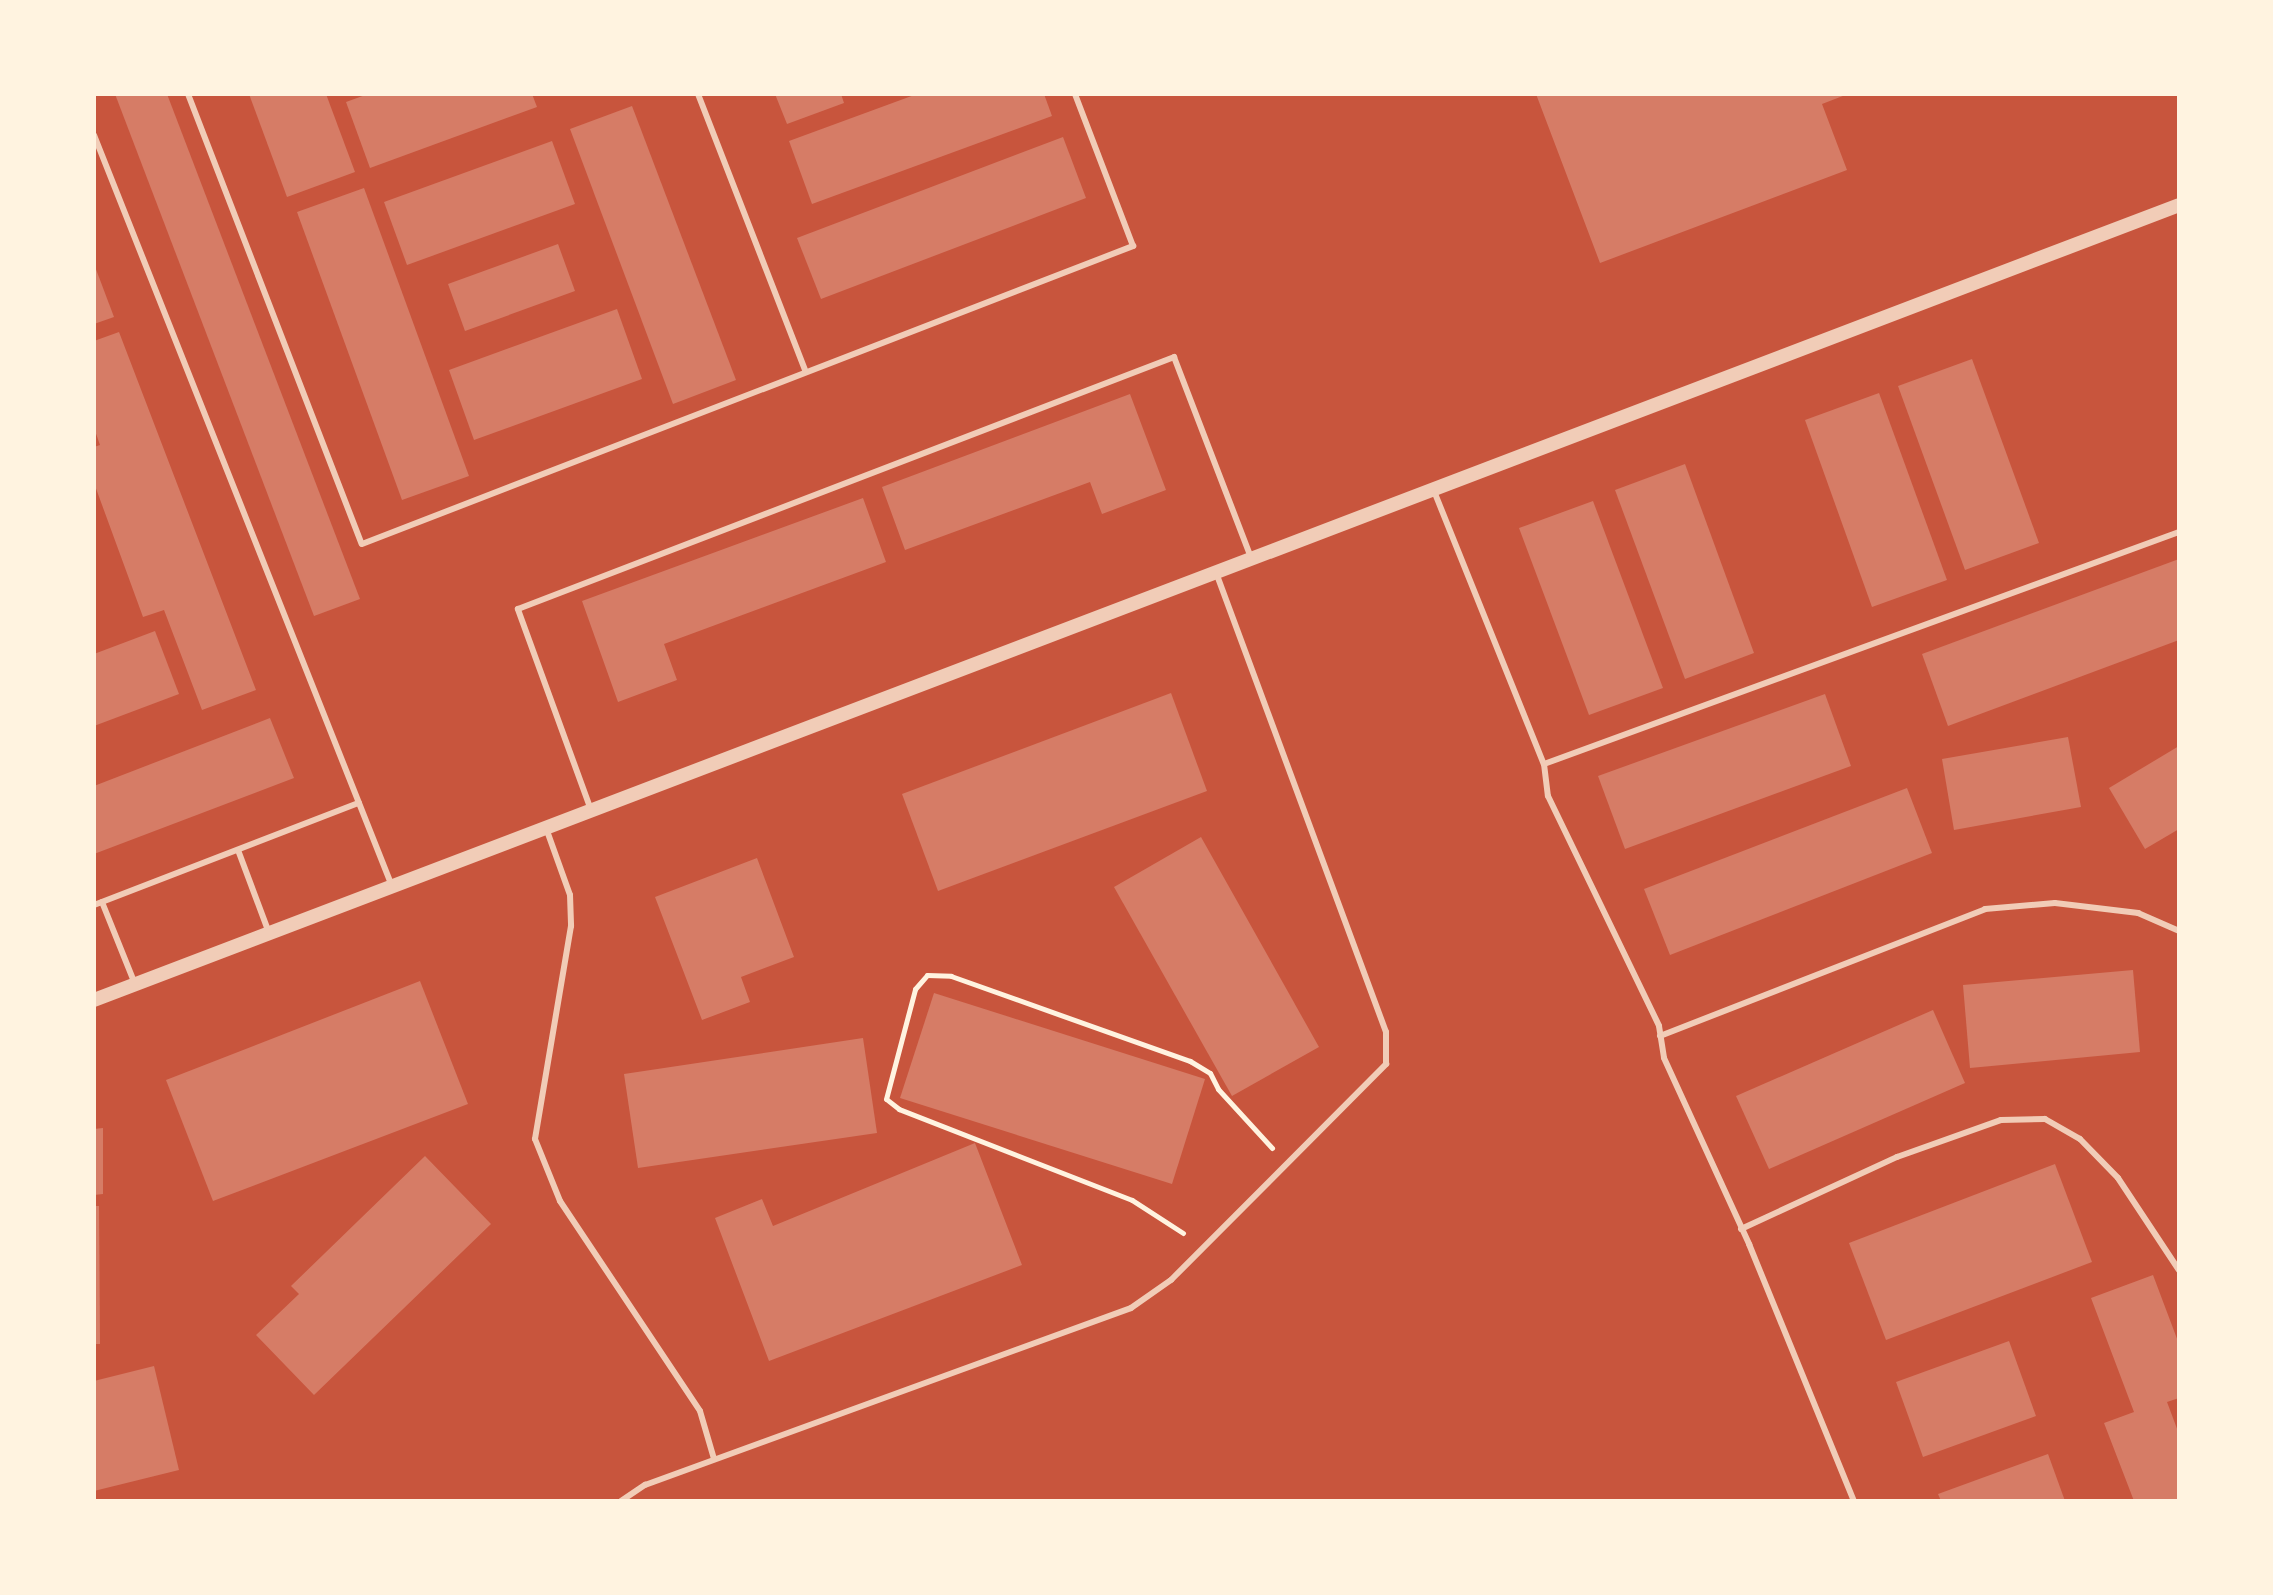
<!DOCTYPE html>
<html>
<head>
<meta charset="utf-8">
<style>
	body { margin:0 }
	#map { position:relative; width:2273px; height:1595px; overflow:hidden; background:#c8553d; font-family:"Fira Sans Condensed",sans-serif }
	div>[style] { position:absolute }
	.building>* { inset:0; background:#d67c66 }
	.path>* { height:5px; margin:-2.5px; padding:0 2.5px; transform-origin:2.5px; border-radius:2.5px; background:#fff3e0 }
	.service>* { height:6px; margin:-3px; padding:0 3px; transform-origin:3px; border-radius:3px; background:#f1ccb7 }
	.tertiary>* { height:14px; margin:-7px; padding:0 7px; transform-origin:7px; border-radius:7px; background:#f1ccb7 }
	span { translate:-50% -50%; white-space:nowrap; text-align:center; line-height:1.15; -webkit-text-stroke:6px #fff3e0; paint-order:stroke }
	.frame { position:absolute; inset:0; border:96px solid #fff3e0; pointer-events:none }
</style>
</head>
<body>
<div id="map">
	<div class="building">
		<div style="clip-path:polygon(115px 94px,167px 94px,360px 599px,314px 616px)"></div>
		<div style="clip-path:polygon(249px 94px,326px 94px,355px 172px,287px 197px)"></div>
		<div style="clip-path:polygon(368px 94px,532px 94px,537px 107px,370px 168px,346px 102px)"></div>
		<div style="clip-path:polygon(775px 94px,841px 94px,844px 103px,787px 124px)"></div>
		<div style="clip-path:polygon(917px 94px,1044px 94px,1052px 116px,812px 204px,789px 141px)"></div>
		<div style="clip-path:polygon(1536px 94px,1848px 94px,1822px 104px,1847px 170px,1600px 263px)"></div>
		<div style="clip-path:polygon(632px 106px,736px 380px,673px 404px,570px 129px)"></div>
		<div style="clip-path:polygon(1063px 137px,1086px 198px,821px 299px,797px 238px)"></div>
		<div style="clip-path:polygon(552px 141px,575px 204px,407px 265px,384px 202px)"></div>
		<div style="clip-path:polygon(364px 188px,469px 476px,402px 500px,297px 212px)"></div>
		<div style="clip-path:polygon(558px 244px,575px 291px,465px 331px,448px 284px)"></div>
		<div style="clip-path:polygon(94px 264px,114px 317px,94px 324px)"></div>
		<div style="clip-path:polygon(617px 309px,642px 379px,474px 440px,449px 370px)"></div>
		<div style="clip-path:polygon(119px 332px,256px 690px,202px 710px,164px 610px,143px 617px,94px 483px,94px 447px,100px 445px,94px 428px,94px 341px)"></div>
		<div style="clip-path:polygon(1972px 359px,2039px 543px,1965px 570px,1898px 386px)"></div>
		<div style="clip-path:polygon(1879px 393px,1947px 580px,1872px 607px,1805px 420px)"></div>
		<div style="clip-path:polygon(1130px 394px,1166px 490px,1102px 514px,1090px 482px,905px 550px,882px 487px)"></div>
		<div style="clip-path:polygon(1685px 464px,1754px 653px,1685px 679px,1615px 490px)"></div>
		<div style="clip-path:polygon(863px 498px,886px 562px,664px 644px,677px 680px,618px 702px,582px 601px)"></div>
		<div style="clip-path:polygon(1593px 501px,1663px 688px,1589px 715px,1519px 528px)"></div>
		<div style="clip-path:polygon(2179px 559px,2179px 640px,1948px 726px,1922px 654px)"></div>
		<div style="clip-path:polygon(155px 631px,179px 694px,94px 726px,94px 654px)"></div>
		<div style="clip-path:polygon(1171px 693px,1207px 791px,938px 891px,902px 794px)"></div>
		<div style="clip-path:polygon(1825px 694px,1851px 766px,1625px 849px,1598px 776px)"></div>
		<div style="clip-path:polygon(270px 718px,294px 778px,94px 854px,94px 786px)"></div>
		<div style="clip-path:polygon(2068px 737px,2081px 807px,1954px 830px,1942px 759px)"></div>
		<div style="clip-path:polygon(2179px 746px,2179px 829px,2145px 849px,2109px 788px)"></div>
		<div style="clip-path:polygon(1907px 788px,1932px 853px,1670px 955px,1644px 889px)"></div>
		<div style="clip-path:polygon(1201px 837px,1319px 1047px,1232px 1096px,1114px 887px)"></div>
		<div style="clip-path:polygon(757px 858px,794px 957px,741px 977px,750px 1002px,702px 1020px,655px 897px)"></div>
		<div style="clip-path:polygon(2133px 970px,2140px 1052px,1970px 1068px,1963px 985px)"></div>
		<div style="clip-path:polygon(420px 981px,468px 1104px,213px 1201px,166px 1080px)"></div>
		<div style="clip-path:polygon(934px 993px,1205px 1079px,1172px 1184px,900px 1098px)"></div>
		<div style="clip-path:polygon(1933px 1010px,1965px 1083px,1769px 1169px,1736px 1096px)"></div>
		<div style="clip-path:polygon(863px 1038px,877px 1133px,638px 1168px,624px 1074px)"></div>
		<div style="clip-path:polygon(103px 1128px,103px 1194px,94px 1195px,94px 1129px)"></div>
		<div style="clip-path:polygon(975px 1143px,1022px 1265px,769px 1361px,715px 1218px,762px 1199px,773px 1226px)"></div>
		<div style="clip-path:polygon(425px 1156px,491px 1224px,314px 1395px,256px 1335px,299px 1294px,291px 1286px)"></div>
		<div style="clip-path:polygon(2055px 1164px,2092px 1262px,1886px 1340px,1849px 1243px)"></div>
		<div style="clip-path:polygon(94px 1206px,99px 1206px,100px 1344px,94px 1344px)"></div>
		<div style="clip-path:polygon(2153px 1275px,2179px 1344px,2179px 1398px,2167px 1402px,2179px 1434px,2179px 1501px,2134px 1501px,2104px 1423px,2134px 1412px,2091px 1298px)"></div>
		<div style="clip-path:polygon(2009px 1341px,2036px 1416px,1923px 1457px,1896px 1382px)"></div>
		<div style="clip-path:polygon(154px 1366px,179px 1470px,94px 1491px,94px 1381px)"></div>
		<div style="clip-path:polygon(2048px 1454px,2065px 1501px,1941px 1501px,1938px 1494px)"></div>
	</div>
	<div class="path">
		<div style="left:1183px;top:1233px;width:61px;rotate:-147.1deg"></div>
		<div style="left:1132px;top:1200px;width:250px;rotate:-158.7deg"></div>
		<div style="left:899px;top:1109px;width:16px;rotate:-142deg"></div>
		<div style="left:886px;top:1099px;width:114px;rotate:-75.2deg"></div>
		<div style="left:915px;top:989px;width:18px;rotate:-49deg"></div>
		<div style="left:927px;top:975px;width:24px;rotate:2deg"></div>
		<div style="left:951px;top:976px;width:254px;rotate:19.6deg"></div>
		<div style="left:1190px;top:1061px;width:23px;rotate:31deg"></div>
		<div style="left:1210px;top:1073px;width:18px;rotate:63deg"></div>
		<div style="left:1218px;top:1089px;width:80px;rotate:47.5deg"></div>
	</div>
	<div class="service">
		<div style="left:188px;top:94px;width:482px;rotate:68.9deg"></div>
		<div style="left:362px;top:544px;width:827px;rotate:-21.13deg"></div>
		<div style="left:1133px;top:246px;width:163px;rotate:-110.9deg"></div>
		<div style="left:698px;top:94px;width:298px;rotate:68.8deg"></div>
		<div style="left:94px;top:135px;width:808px;rotate:68.36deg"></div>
		<div style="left:1434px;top:491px;width:294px;rotate:68.1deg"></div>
		<div style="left:1544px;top:764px;width:32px;rotate:83deg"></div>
		<div style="left:1548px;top:796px;width:255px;rotate:64.2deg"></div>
		<div style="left:1659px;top:1026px;width:32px;rotate:81deg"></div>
		<div style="left:1664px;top:1058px;width:205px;rotate:65.4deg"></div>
		<div style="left:1749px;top:1244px;width:278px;rotate:67.8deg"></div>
		<div style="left:1544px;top:764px;width:676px;rotate:-20.07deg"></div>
		<div style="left:591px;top:810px;width:214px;rotate:-110deg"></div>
		<div style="left:518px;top:609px;width:703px;rotate:-21.01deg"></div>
		<div style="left:1174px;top:357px;width:215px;rotate:69deg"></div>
		<div style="left:546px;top:828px;width:71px;rotate:70.3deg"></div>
		<div style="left:570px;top:895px;width:31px;rotate:88deg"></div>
		<div style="left:571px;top:926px;width:216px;rotate:99.6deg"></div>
		<div style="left:535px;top:1139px;width:67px;rotate:68deg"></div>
		<div style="left:560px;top:1201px;width:252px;rotate:56.3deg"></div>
		<div style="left:700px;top:1411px;width:50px;rotate:73.7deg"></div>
		<div style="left:238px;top:850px;width:89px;rotate:69.5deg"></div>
		<div style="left:102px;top:902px;width:88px;rotate:68.1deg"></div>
		<div style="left:94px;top:905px;width:284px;rotate:-21.1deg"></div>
		<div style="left:1660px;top:1036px;width:349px;rotate:-21.3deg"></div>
		<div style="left:1985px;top:909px;width:70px;rotate:-4.9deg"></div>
		<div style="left:2055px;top:903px;width:84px;rotate:6.9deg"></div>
		<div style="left:2138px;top:913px;width:45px;rotate:23.7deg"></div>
		<div style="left:1741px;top:1229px;width:172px;rotate:-24.8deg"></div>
		<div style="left:1897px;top:1157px;width:110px;rotate:-19.6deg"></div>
		<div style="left:2001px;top:1120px;width:44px;rotate:-1.3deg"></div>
		<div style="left:2045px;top:1119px;width:40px;rotate:29.7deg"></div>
		<div style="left:2080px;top:1139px;width:54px;rotate:45.7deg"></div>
		<div style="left:2118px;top:1178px;width:110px;rotate:56.5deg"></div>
		<div style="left:621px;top:1501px;width:29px;rotate:-34deg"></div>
		<div style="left:645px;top:1485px;width:517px;rotate:-20.01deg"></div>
		<div style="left:1131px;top:1308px;width:49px;rotate:-35deg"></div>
		<div style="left:1171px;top:1280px;width:305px;rotate:-45.1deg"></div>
		<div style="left:1386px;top:1064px;width:32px;rotate:-90deg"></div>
		<div style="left:1386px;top:1032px;width:490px;rotate:-110.3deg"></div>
	</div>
	<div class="tertiary">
		<div style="left:94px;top:1000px;width:2231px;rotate:-20.87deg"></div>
	</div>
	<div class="frame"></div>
</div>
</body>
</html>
